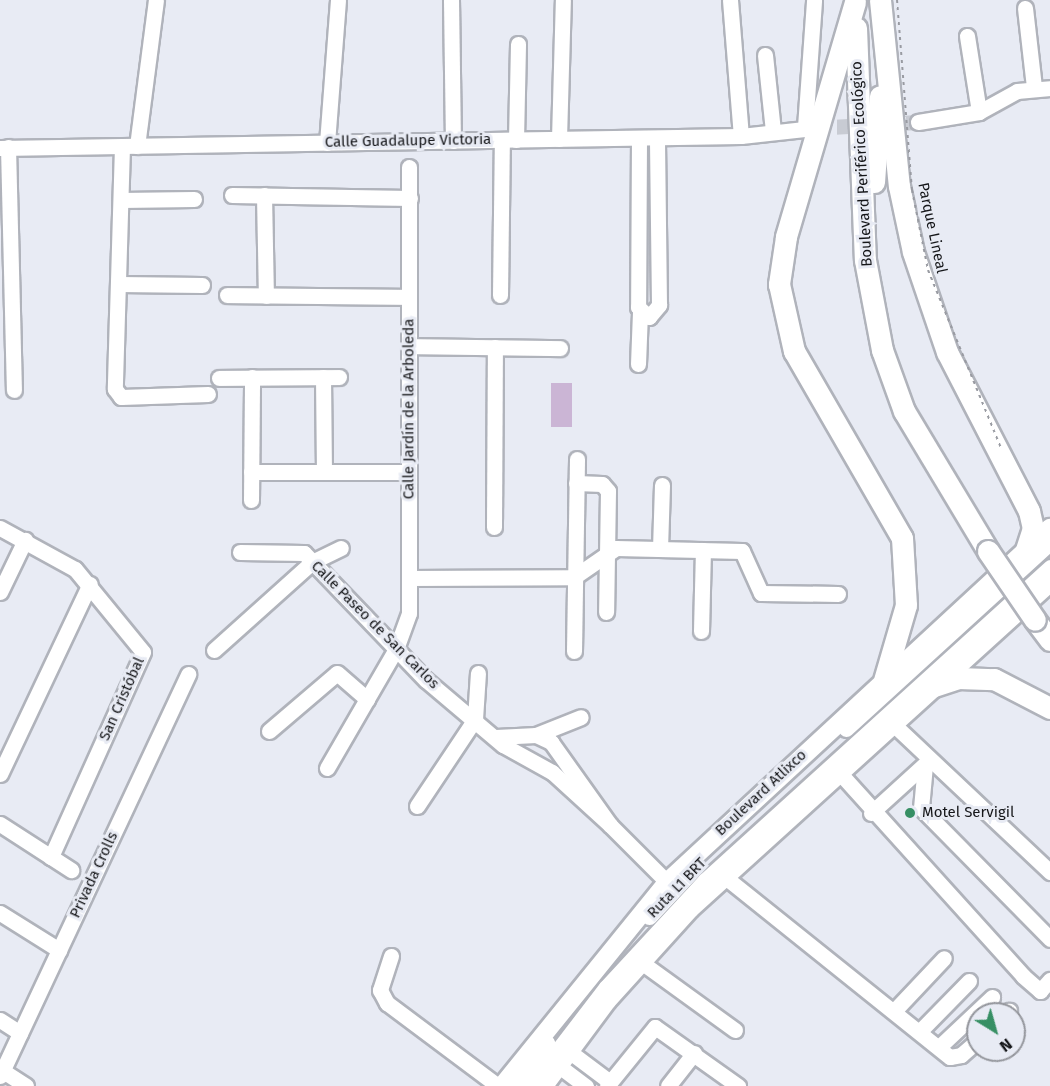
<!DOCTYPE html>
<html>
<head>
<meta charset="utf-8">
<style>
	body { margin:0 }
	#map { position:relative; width:1050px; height:1086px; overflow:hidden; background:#e8ebf4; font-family:"Fira Sans",sans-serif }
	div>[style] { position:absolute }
	.green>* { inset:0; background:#cbb5d5 }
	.minor-tunnel>* { height:15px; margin-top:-7.5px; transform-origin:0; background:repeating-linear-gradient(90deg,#c8cbd3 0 15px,transparent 0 23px) }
	.roads { filter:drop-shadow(2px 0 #b0b3bb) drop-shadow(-2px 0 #b0b3bb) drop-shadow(0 2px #b0b3bb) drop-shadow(0 -2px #b0b3bb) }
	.minor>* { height:15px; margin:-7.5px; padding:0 7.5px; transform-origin:7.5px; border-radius:7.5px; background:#fff }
	.major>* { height:18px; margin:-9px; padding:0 9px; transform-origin:9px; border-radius:9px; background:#fff }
	.highway>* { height:21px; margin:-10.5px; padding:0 10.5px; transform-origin:10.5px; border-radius:10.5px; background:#fff }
	.path-bridge>* { height:2px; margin-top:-1px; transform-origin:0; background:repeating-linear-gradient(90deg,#999ba2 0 3px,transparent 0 7.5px) }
	.bridges { filter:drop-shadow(2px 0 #b0b3bb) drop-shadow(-2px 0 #b0b3bb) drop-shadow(0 2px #b0b3bb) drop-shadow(0 -2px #b0b3bb) }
	.highway-bridge>* { height:21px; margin:-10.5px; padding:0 10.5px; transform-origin:10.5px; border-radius:10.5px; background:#fff }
	.dots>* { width:16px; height:16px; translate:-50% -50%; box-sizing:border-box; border:3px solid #e8ebf4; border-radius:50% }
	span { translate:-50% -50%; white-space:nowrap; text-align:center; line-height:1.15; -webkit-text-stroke:6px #e8ebf4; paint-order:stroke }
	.street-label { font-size:15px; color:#151619 }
	.poi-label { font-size:15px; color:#151619 }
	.left { translate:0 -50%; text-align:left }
	.north { position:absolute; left:966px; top:1002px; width:60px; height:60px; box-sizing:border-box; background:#e8ebf4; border:2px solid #94969c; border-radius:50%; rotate:143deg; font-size:16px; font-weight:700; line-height:24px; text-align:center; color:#151619 }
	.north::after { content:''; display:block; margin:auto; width:21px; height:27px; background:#378f64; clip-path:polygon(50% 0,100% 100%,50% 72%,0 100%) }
</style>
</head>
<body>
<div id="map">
	<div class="green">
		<div style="clip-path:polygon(551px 383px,572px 383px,572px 427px,551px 427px)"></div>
	</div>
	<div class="minor-tunnel">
		<div style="left:814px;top:128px;width:104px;rotate:-3.3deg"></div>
	</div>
	<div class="roads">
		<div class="minor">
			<div style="left:451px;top:0;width:141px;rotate:89.2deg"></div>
			<div style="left:730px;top:0;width:136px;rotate:85.4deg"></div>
			<div style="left:1025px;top:8px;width:80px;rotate:83.5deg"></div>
			<div style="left:967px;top:36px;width:77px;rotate:81deg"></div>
			<div style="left:765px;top:55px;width:76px;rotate:84deg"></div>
			<div style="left:918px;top:122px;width:62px;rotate:-9.3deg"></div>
			<div style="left:979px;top:112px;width:43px;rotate:-28.9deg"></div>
			<div style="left:1017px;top:91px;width:33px;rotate:-5deg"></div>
			<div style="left:805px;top:127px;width:127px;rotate:-85.9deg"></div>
			<div style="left:639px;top:138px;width:169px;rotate:90.3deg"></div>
			<div style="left:638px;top:307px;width:15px;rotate:42deg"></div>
			<div style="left:649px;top:317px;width:16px;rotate:-50deg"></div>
			<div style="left:659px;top:305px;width:167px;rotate:-90.7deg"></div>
			<div style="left:559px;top:139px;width:139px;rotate:-88.4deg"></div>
			<div style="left:516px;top:140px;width:96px;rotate:-88.8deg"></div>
			<div style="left:327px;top:143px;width:143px;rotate:-85.6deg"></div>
			<div style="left:122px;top:146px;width:243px;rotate:91.7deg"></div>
			<div style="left:115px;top:389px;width:10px;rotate:53deg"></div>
			<div style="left:121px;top:397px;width:87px;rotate:-2deg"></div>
			<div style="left:137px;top:146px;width:147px;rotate:-82.6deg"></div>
			<div style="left:8px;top:147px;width:243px;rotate:88.6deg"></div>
			<div style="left:0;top:148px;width:741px;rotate:-0.93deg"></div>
			<div style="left:741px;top:136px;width:73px;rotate:-6.3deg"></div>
			<div style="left:232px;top:195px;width:178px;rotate:1deg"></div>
			<div style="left:264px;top:195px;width:101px;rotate:88.9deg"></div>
			<div style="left:121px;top:200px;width:73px;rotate:-0.8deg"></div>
			<div style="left:119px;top:284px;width:83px;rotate:0.7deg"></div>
			<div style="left:227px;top:295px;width:182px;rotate:0.6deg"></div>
			<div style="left:500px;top:295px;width:155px;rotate:-89.3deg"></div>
			<div style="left:409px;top:346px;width:151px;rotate:0.8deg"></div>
			<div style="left:638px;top:364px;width:52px;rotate:-87.8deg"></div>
			<div style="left:323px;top:377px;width:95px;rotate:89.4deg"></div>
			<div style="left:219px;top:378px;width:120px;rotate:-0.5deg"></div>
			<div style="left:251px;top:472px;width:157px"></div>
			<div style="left:576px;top:483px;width:26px;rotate:2deg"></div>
			<div style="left:602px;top:484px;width:9px;rotate:49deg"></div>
			<div style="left:608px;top:491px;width:121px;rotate:90.9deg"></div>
			<div style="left:251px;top:500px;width:123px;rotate:-89.5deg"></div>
			<div style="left:494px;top:527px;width:180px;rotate:-89.7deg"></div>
			<div style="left:0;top:528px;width:85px;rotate:28.7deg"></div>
			<div style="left:75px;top:569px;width:107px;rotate:50.7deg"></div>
			<div style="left:143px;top:652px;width:225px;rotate:114.2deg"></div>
			<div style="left:660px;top:549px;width:64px;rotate:-88.2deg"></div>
			<div style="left:240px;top:552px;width:64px;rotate:0.9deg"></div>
			<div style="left:304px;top:553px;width:176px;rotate:46.2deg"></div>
			<div style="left:426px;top:680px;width:101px;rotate:40.2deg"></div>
			<div style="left:503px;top:745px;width:56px;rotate:28.9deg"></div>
			<div style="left:552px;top:772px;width:79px;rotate:42.4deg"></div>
			<div style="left:409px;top:578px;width:165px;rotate:-0.3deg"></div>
			<div style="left:574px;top:577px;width:51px;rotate:-34.6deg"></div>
			<div style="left:616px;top:548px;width:126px;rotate:1.4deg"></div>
			<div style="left:742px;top:551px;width:46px;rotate:65.7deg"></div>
			<div style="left:761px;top:593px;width:77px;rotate:0.7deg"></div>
			<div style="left:0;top:592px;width:58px;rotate:-64.3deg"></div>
			<div style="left:701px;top:631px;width:81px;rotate:-88.6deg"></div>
			<div style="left:214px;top:650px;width:132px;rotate:-41.9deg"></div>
			<div style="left:312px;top:562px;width:32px;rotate:-26deg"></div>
			<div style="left:574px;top:651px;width:192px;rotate:-89.1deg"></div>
			<div style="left:891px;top:722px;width:219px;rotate:43.3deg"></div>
			<div style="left:846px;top:729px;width:276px;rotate:-42.4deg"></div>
			<div style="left:269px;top:731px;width:89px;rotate:-40.5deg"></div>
			<div style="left:337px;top:673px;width:40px;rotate:41deg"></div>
			<div style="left:536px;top:735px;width:48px;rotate:-21.8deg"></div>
			<div style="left:496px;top:737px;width:40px;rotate:-2.9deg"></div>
			<div style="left:536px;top:735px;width:17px;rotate:25deg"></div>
			<div style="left:551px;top:742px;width:102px;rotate:54.6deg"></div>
			<div style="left:610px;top:825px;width:81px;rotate:45deg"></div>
			<div style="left:925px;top:765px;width:43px;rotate:95.3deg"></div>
			<div style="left:921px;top:808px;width:184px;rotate:45.4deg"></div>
			<div style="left:327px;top:768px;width:138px;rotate:-59.9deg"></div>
			<div style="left:396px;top:649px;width:38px;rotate:-70deg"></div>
			<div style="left:409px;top:613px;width:446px;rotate:-90deg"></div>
			<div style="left:838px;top:771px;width:276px;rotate:47.9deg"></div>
			<div style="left:1023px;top:976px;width:23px;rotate:41deg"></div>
			<div style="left:1040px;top:991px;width:15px;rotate:-48deg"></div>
			<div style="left:0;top:774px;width:210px;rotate:-64.7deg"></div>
			<div style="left:417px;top:806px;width:105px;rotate:-56.3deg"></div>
			<div style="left:475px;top:719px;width:46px;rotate:-86.3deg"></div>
			<div style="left:871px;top:813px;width:76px;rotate:-42.3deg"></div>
			<div style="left:0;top:824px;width:85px;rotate:32.9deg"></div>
			<div style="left:725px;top:877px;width:288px;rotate:38.7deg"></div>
			<div style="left:950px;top:1057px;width:11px;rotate:-10deg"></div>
			<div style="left:961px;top:1055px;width:23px;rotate:-41deg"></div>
			<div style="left:0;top:913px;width:70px;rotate:32.1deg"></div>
			<div style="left:649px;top:917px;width:69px;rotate:-46.8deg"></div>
			<div style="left:391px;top:956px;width:36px;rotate:108deg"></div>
			<div style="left:380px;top:990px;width:15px;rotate:62deg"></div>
			<div style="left:387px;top:1003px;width:139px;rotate:36.8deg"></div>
			<div style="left:641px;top:962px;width:116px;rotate:35.9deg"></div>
			<div style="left:895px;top:1010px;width:71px;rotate:-46.7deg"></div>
			<div style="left:1007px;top:1014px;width:4px;rotate:-56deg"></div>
			<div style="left:0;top:1020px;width:24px;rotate:33deg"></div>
			<div style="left:920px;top:1031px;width:70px;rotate:-45.6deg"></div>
			<div style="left:939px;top:1047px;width:73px;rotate:-43.3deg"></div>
			<div style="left:570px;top:1052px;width:50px;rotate:36.9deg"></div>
			<div style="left:559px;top:1066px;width:34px;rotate:37deg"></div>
			<div style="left:0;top:1069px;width:31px;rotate:33deg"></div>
			<div style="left:0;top:1076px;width:444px;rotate:-64.9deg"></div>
			<div style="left:515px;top:1086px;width:54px;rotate:-53.3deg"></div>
			<div style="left:530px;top:1086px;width:125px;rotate:-52.5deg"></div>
			<div style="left:606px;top:987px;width:146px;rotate:-47.2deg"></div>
			<div style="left:705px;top:880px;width:466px;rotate:-42.2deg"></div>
			<div style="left:607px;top:1086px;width:76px;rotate:-50.9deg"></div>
			<div style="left:655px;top:1027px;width:102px;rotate:35.4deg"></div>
			<div style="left:668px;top:1086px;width:42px;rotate:-51.8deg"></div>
		</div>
		<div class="major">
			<div style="left:502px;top:1086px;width:262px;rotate:-51deg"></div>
			<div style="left:667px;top:882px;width:522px;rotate:-42.75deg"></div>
			<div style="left:544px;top:1086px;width:106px;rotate:-53.5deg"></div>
			<div style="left:607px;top:1001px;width:124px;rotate:-47.9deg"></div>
			<div style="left:690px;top:909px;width:486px;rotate:-42.2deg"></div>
		</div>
		<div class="highway">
			<div style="left:880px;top:0;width:187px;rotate:84.2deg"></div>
			<div style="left:899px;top:186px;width:67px;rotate:78deg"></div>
			<div style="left:913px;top:252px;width:106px;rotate:71.2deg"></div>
			<div style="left:947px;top:352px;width:179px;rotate:62.7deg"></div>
			<div style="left:1029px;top:511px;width:17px;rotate:77deg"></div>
			<div style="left:1033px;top:528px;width:22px;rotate:108deg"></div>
			<div style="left:855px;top:2px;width:245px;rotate:106.4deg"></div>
			<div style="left:786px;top:237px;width:48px;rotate:98.5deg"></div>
			<div style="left:779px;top:284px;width:69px;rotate:77.4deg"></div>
			<div style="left:794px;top:351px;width:216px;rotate:60deg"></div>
			<div style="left:902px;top:538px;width:67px;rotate:86.6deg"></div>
			<div style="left:906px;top:605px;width:78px;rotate:106.3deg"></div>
			<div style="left:856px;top:28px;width:232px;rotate:87.8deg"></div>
			<div style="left:865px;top:260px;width:92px;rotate:79.3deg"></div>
			<div style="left:882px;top:350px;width:65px;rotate:70.2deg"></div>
			<div style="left:904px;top:411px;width:163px;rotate:59deg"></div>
			<div style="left:874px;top:182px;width:86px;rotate:-86deg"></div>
			<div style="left:1035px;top:620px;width:25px;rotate:53deg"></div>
			<div style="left:931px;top:687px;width:28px;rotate:-18deg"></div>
			<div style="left:958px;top:678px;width:36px;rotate:2deg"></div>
			<div style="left:994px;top:679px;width:63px;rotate:27.4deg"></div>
		</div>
	</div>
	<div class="path-bridge">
		<div style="left:897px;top:0;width:191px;rotate:85.5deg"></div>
		<div style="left:912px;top:190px;width:82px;rotate:78.7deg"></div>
		<div style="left:928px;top:270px;width:192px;rotate:67.7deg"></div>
	</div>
	<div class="bridges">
		<div class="highway-bridge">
			<div style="left:988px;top:551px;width:83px;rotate:55.7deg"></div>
		</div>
	</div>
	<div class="dots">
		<div style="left:910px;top:813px;background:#378f64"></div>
	</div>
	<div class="street-label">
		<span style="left:408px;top:141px;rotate:-1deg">Calle Guadalupe Victoria</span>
		<span style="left:862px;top:164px;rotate:-93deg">Boulevard Periférico Ecológico</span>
		<span style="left:932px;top:228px;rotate:78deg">Parque Lineal</span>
		<span style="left:409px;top:409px;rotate:-90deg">Calle Jardín de la Arboleda</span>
		<span style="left:375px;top:625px;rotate:45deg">Calle Paseo de San Carlos</span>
		<span style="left:122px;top:699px;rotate:-66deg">San Cristóbal</span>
		<span style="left:761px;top:793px;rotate:-43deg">Boulevard Atlixco</span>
		<span style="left:94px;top:875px;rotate:-65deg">Privada Crolls</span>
		<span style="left:677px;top:888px;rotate:-46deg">Ruta L1 BRT</span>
	</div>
	<div class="poi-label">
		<span class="left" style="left:922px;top:813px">Motel Servigil</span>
	</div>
	<div class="north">N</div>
</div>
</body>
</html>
